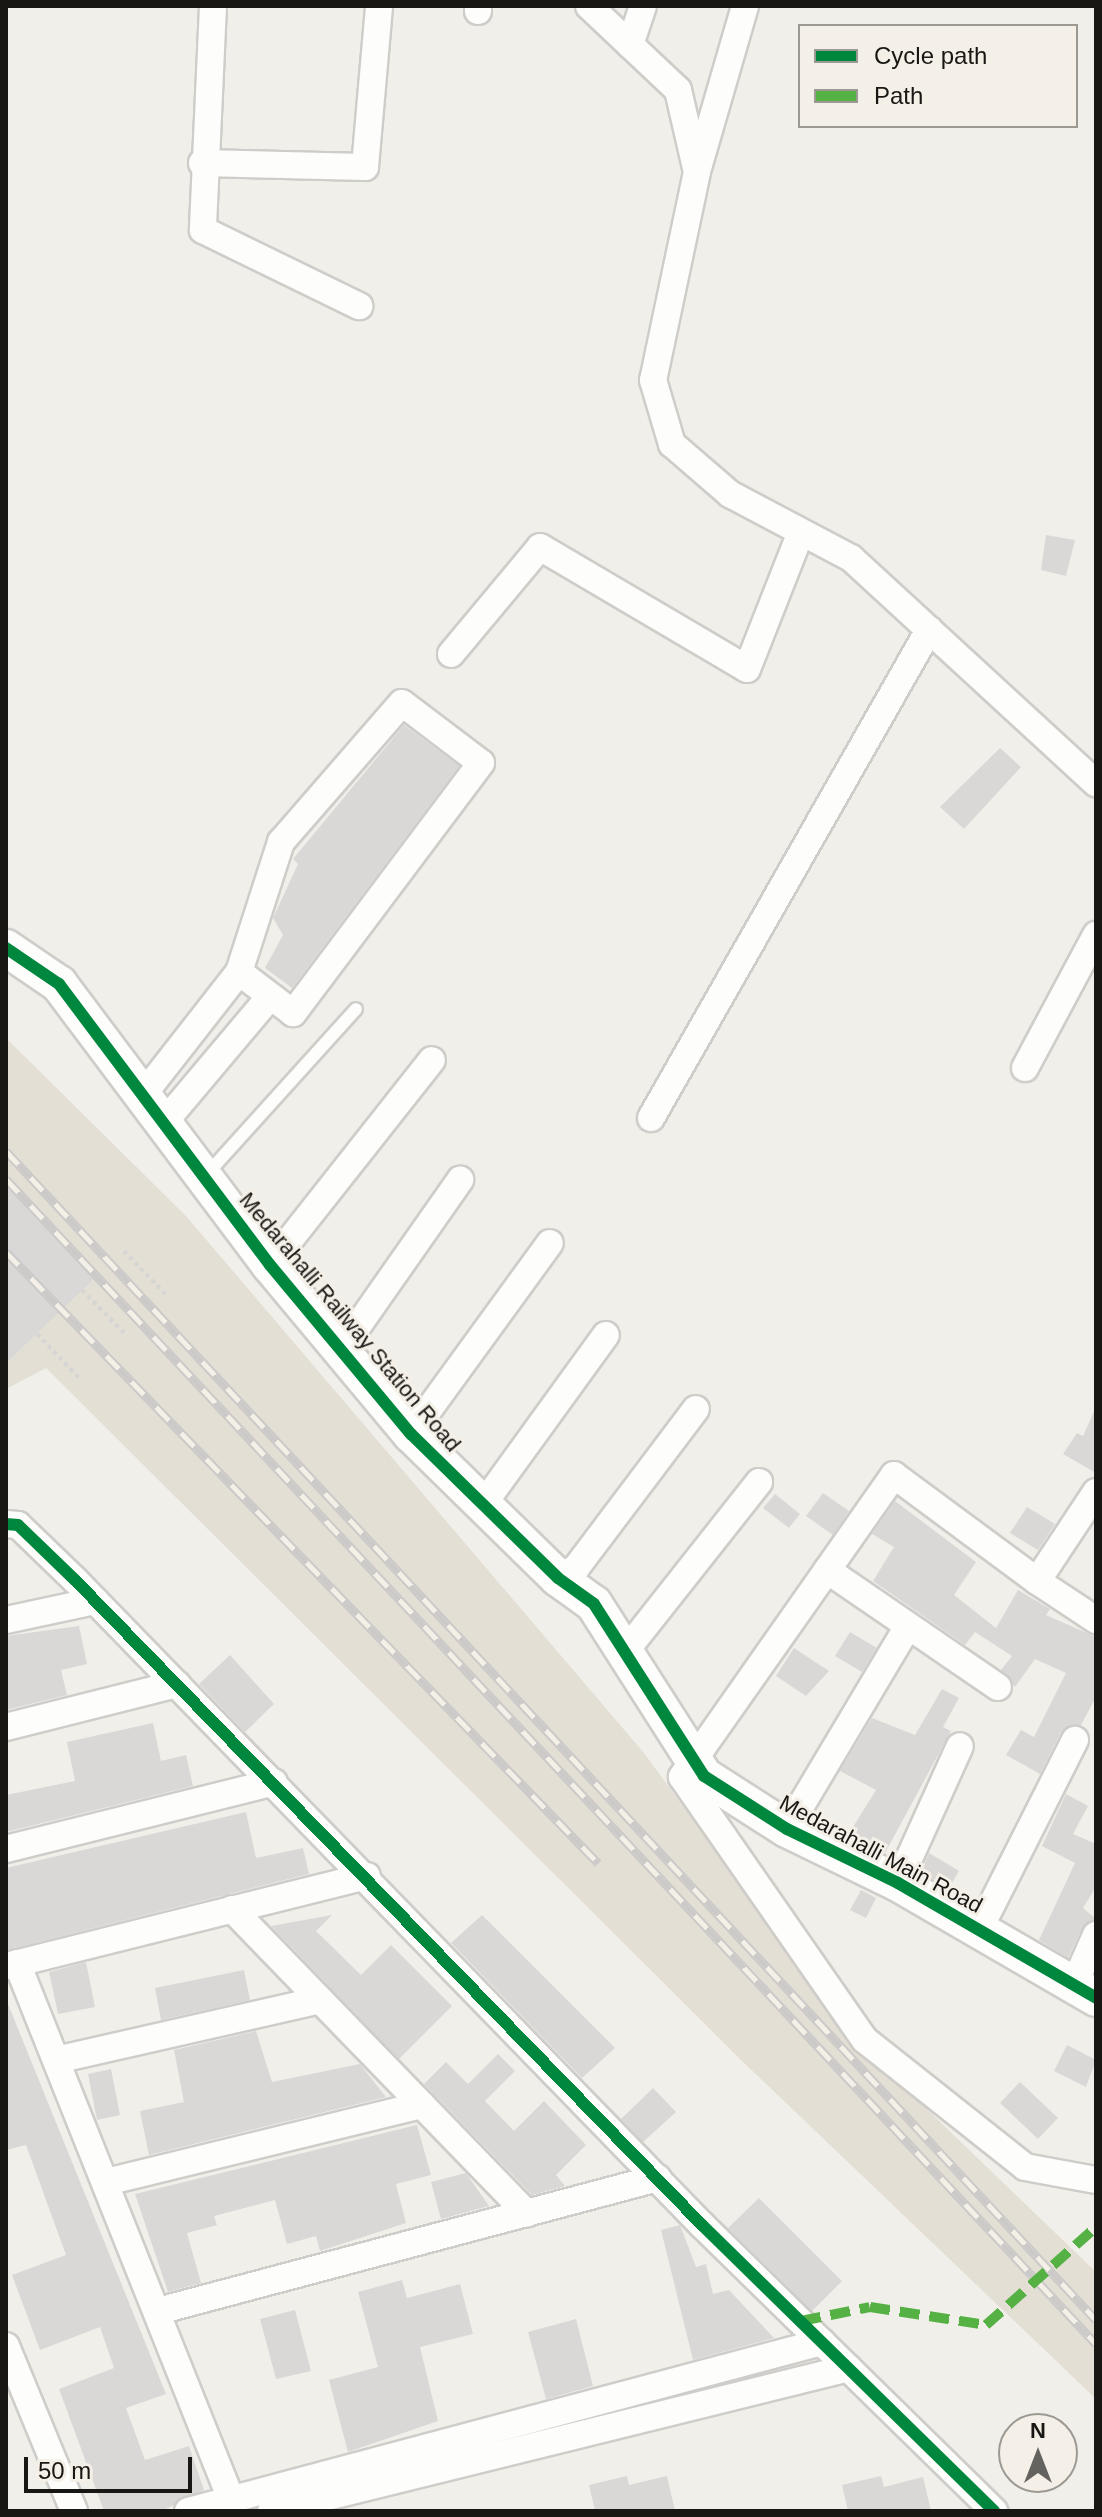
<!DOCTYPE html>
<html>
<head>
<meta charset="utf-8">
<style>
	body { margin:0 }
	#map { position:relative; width:1102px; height:2517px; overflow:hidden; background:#f1efea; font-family:Arial,sans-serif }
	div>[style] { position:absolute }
	.built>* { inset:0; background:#e3dfd5 }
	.building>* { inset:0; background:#dad8d7 }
	.path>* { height:4px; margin-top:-2px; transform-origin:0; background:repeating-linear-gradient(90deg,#d5d5d3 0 4px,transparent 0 8px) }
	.roads { filter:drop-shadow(2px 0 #cfcdc9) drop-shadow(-2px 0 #cfcdc9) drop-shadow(0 2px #cfcdc9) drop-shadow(0 -2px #cfcdc9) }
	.lane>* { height:12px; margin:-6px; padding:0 6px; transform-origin:6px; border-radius:6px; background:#fdfdfc }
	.street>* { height:26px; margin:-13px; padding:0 13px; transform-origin:13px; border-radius:13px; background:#fdfdfc }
	.secondary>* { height:36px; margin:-18px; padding:0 18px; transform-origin:18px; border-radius:18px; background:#fdfdfc }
	.rail>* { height:9px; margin-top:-4.5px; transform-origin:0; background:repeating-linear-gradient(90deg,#f4f0e7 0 18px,#cccac9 0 36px); box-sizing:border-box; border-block:2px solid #cccac9 }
	.quiet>* { height:10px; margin-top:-5px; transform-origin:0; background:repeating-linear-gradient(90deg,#55b144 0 20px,transparent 0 30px) }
	.cycleway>* { height:12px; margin:-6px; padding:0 6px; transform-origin:6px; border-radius:6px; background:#00873e }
	span { translate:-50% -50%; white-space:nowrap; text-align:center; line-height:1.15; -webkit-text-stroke:6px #f4f0e7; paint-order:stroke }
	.street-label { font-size:22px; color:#191714 }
	.frame { position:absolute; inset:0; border:8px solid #191714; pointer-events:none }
	.legend { position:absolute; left:798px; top:24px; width:280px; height:104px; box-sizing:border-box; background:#f4f0e7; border:2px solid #9c9993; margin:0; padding:10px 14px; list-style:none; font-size:24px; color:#191714 }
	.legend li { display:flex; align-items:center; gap:16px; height:40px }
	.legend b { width:40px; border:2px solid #9c9993 }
	.north { position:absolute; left:998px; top:2413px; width:80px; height:80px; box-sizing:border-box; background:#f4f0e7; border:2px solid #9c9993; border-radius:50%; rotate:0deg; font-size:22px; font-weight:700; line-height:32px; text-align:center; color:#191714 }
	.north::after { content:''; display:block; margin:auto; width:28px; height:36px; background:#65635f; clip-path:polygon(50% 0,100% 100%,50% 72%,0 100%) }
	.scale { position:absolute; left:24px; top:2457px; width:168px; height:36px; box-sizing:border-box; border:4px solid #191714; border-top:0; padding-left:10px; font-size:24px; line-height:28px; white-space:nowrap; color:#191714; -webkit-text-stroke:6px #f4f0e7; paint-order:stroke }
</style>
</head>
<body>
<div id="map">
	<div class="built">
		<div style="clip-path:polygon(6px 1038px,186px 1216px,644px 1753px,854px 2039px,1096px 2272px,1096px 2399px,742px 2061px,46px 1368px,6px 1389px)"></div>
	</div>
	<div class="building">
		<div style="clip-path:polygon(1046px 535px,1075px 540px,1066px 576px,1041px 570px)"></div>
		<div style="clip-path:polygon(404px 725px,459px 766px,292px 988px,265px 968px,283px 935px,273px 918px,298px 864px,293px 859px)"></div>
		<div style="clip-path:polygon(1000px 748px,1021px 767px,964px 829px,940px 807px)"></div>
		<div style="clip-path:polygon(6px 1183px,95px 1278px,6px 1363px)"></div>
		<div style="clip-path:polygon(1096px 1407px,1096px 1473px,1063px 1454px,1077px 1433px,1083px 1436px)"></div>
		<div style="clip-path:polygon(823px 1493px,849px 1511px,833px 1535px,806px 1516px)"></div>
		<div style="clip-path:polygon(775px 1494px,800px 1514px,789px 1528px,763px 1508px)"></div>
		<div style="clip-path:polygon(895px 1501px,976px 1562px,954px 1595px,996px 1628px,1018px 1590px,1050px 1609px,1046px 1615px,1096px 1637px,1096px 1697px,1081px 1725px,1061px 1732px,1040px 1774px,1006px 1755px,1021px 1730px,1034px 1737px,1066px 1673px,1035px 1659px,1015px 1687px,1001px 1670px,1012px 1656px,975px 1632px,965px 1645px,873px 1581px,894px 1547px,872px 1534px)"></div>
		<div style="clip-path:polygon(1027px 1507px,1055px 1524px,1038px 1550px,1010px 1533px)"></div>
		<div style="clip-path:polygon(79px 1626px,87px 1664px,61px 1670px,67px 1695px,6px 1710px,6px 1636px)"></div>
		<div style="clip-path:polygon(850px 1632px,877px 1648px,862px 1672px,835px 1656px)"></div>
		<div style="clip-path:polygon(794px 1648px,829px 1671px,806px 1696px,776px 1676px)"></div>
		<div style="clip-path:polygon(230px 1655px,274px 1704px,245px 1732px,199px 1684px)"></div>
		<div style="clip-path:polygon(942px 1689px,959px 1698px,943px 1727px,951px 1731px,885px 1853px,848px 1835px,876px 1790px,840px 1771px,872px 1718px,915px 1735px)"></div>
		<div style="clip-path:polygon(153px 1723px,161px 1761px,186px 1755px,193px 1786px,6px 1832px,6px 1795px,75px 1781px,67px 1742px)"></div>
		<div style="clip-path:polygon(1066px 1794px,1088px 1806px,1073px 1834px,1096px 1844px,1096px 1887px,1083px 1908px,1096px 1919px,1082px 1928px,1068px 1958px,1039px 1940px,1075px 1863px,1042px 1846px)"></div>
		<div style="clip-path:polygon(246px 1812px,256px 1858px,303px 1848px,309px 1874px,6px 1950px,6px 1868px)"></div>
		<div style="clip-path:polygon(929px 1853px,959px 1871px,949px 1888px,921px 1872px)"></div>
		<div style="clip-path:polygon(861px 1890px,876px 1898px,866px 1918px,850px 1910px)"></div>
		<div style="clip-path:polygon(332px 1915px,316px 1931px,361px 1975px,391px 1945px,452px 2006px,399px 2059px,271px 1926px)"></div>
		<div style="clip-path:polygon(482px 1915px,615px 2048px,582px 2078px,451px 1943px)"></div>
		<div style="clip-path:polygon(86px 1962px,95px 2007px,58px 2014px,49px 1972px)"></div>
		<div style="clip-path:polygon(244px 1970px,250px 2000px,161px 2020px,155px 1988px)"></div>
		<div style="clip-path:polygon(6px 1999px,166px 2394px,126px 2408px,145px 2460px,189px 2446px,204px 2490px,162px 2511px,104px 2511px,59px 2389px,114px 2368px,100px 2327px,40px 2350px,12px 2275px,66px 2255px,26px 2145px,6px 2150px)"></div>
		<div style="clip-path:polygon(256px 2031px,272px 2082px,360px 2064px,386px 2097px,149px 2155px,140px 2111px,184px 2102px,174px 2050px)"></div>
		<div style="clip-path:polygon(1067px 2045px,1096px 2060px,1086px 2087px,1054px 2071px)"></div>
		<div style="clip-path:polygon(498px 2054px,515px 2071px,485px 2101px,514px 2131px,544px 2101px,586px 2145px,556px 2175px,565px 2186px,532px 2195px,424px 2084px,446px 2062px,468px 2084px)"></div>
		<div style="clip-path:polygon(111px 2069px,120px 2115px,97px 2120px,88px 2074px)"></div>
		<div style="clip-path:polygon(1020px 2082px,1058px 2118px,1038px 2139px,1000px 2103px)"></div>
		<div style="clip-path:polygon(653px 2088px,676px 2112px,643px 2142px,621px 2119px)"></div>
		<div style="clip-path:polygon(417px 2125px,431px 2175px,396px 2184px,406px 2223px,320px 2251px,316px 2236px,287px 2244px,275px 2200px,214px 2216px,217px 2225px,187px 2233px,201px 2283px,168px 2292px,135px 2194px)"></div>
		<div style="clip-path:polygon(466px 2173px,489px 2206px,441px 2219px,431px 2182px)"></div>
		<div style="clip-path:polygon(759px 2198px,842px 2281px,812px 2311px,728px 2228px)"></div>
		<div style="clip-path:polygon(680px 2225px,696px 2267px,706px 2264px,713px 2294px,729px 2290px,774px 2338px,693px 2360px,661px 2230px)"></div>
		<div style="clip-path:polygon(402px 2280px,407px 2298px,460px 2284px,473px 2334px,420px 2347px,438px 2421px,348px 2452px,329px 2380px,378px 2367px,358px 2292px)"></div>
		<div style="clip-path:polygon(295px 2310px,311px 2371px,276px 2379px,260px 2319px)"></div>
		<div style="clip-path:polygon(576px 2319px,593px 2386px,546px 2399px,528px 2332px)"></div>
		<div style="clip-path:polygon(627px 2476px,629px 2485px,667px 2476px,675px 2511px,595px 2511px,589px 2485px)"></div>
		<div style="clip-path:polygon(881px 2476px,884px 2487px,923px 2477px,931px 2511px,848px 2511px,842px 2485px)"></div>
	</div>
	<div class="path">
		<div style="left:124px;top:1251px;width:64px;rotate:46.3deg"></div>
		<div style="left:82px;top:1290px;width:63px;rotate:45.6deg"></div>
		<div style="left:37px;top:1334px;width:61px;rotate:46.3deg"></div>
	</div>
	<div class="roads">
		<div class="lane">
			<div style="left:207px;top:1174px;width:222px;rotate:-47.9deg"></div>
		</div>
		<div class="street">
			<div style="left:213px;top:6px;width:224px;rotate:92.6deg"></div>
			<div style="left:203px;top:230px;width:174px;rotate:26deg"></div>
			<div style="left:589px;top:6px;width:122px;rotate:43.3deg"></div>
			<div style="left:678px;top:90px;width:84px;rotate:77deg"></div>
			<div style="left:697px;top:172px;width:213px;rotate:101.9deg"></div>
			<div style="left:653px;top:380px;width:67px;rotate:73.5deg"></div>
			<div style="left:672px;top:444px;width:77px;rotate:40.8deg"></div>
			<div style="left:730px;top:494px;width:137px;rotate:27.9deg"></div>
			<div style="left:851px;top:558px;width:333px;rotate:42.6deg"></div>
			<div style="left:478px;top:11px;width:5px;rotate:-90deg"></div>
			<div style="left:630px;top:45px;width:41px;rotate:-71.6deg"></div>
			<div style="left:202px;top:163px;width:163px;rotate:1.4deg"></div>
			<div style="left:365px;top:167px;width:162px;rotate:-85deg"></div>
			<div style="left:698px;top:168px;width:169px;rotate:-73.8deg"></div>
			<div style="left:451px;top:654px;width:139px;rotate:-50.2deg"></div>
			<div style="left:540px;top:547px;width:240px;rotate:30.5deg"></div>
			<div style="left:747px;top:669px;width:147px;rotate:-68.5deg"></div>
			<div style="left:1025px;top:1068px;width:151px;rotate:-61.9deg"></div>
			<div style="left:146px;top:1091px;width:151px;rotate:-52deg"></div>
			<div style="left:239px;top:972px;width:137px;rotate:-72.1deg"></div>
			<div style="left:281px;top:842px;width:184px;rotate:-49deg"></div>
			<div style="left:402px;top:703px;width:99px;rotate:37.2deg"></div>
			<div style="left:481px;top:763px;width:313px;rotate:126.9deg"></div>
			<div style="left:293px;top:1013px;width:68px;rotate:-142.8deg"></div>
			<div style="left:651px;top:1118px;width:562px;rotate:-60.33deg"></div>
			<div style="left:167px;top:1119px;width:158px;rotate:-49.9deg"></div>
			<div style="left:270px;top:1265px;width:261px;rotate:-51.7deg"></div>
			<div style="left:341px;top:1350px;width:208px;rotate:-55deg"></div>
			<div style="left:411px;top:1434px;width:236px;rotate:-54deg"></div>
			<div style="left:1096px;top:1492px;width:107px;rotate:123.5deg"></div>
			<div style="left:1037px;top:1581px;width:178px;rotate:-143.5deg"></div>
			<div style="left:894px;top:1475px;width:369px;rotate:125.1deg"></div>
			<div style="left:682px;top:1777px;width:320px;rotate:55.2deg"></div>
			<div style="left:865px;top:2040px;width:204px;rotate:38.4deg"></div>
			<div style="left:1025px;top:2167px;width:72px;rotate:10.4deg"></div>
			<div style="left:482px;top:1506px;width:211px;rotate:-54.1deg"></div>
			<div style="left:6px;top:1524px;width:12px;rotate:5deg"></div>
			<div style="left:18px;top:1525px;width:79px;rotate:44deg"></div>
			<div style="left:75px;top:1580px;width:900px;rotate:45.81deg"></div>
			<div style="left:702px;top:2225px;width:409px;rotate:44.4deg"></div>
			<div style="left:827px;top:1570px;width:207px;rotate:34.4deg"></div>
			<div style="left:558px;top:1578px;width:21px;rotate:-29deg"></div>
			<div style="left:576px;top:1568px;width:199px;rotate:-53deg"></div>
			<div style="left:1037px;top:1581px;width:71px;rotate:33.5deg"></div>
			<div style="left:6px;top:1620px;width:91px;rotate:-12.1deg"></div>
			<div style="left:624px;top:1653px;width:218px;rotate:-51.7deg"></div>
			<div style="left:6px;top:1727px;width:176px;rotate:-14.1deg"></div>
			<div style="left:787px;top:1829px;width:236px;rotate:-59.2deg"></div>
			<div style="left:6px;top:1849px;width:276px;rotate:-14deg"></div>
			<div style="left:898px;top:1883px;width:150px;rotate:-65.7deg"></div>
			<div style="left:232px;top:1909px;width:424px;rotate:45.9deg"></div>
			<div style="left:979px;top:1930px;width:213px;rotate:-63.2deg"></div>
			<div style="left:17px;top:1963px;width:577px;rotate:68.24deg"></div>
			<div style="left:6px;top:1966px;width:372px;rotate:-14deg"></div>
			<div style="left:1073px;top:1987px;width:57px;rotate:-66.1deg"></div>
			<div style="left:56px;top:2060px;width:271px;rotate:-12.8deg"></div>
			<div style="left:106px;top:2182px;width:325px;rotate:-13.7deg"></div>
			<div style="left:158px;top:2311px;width:517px;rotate:-14.9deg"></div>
			<div style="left:6px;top:2346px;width:178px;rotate:67.6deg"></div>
			<div style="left:188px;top:2511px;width:656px;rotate:-14.93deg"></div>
			<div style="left:271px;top:2511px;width:595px;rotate:-13.9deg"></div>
		</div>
		<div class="secondary">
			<div style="left:6px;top:948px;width:64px;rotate:34.2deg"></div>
			<div style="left:59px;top:984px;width:351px;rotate:53.1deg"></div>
			<div style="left:270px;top:1265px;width:220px;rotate:50.2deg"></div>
			<div style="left:411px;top:1434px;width:206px;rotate:44.4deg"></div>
			<div style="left:558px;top:1578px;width:44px;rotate:35.8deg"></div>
			<div style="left:594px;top:1604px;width:204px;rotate:57.4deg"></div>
			<div style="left:704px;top:1776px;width:98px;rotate:32.6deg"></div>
			<div style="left:787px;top:1829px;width:123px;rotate:25.9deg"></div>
			<div style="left:898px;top:1883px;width:229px;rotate:30.1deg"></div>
		</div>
	</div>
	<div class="rail">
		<div style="left:6px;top:1151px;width:1598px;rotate:47deg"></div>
		<div style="left:6px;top:1179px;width:1595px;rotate:46.9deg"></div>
		<div style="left:6px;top:1252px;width:851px;rotate:45.9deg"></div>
	</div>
	<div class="quiet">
		<div style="left:801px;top:2321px;width:70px;rotate:-11.5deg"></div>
		<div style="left:870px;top:2307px;width:117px;rotate:8.8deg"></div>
		<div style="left:986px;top:2325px;width:147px;rotate:-41.7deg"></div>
	</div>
	<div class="cycleway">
		<div style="left:6px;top:948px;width:64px;rotate:34.2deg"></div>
		<div style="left:59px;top:984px;width:351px;rotate:53.1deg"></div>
		<div style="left:270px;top:1265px;width:220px;rotate:50.2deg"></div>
		<div style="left:411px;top:1434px;width:206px;rotate:44.4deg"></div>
		<div style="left:558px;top:1578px;width:44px;rotate:35.8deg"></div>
		<div style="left:594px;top:1604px;width:204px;rotate:57.4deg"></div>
		<div style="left:704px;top:1776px;width:98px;rotate:32.6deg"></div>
		<div style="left:787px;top:1829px;width:123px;rotate:25.9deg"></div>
		<div style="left:898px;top:1883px;width:229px;rotate:30.1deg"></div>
		<div style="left:6px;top:1524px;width:12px;rotate:5deg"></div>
		<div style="left:18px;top:1525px;width:79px;rotate:44deg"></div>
		<div style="left:75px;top:1580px;width:900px;rotate:45.81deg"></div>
		<div style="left:702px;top:2225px;width:409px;rotate:44.4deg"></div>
	</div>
	<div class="street-label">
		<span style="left:350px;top:1322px;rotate:50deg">Medarahalli Railway Station Road</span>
		<span style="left:881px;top:1854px;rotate:28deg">Medarahalli Main Road</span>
	</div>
	<div class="frame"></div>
	<ul class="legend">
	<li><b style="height:10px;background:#00873e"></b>Cycle path</li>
	<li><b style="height:10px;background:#55b144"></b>Path</li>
	</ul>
	<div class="north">N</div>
	<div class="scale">50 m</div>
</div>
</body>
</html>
